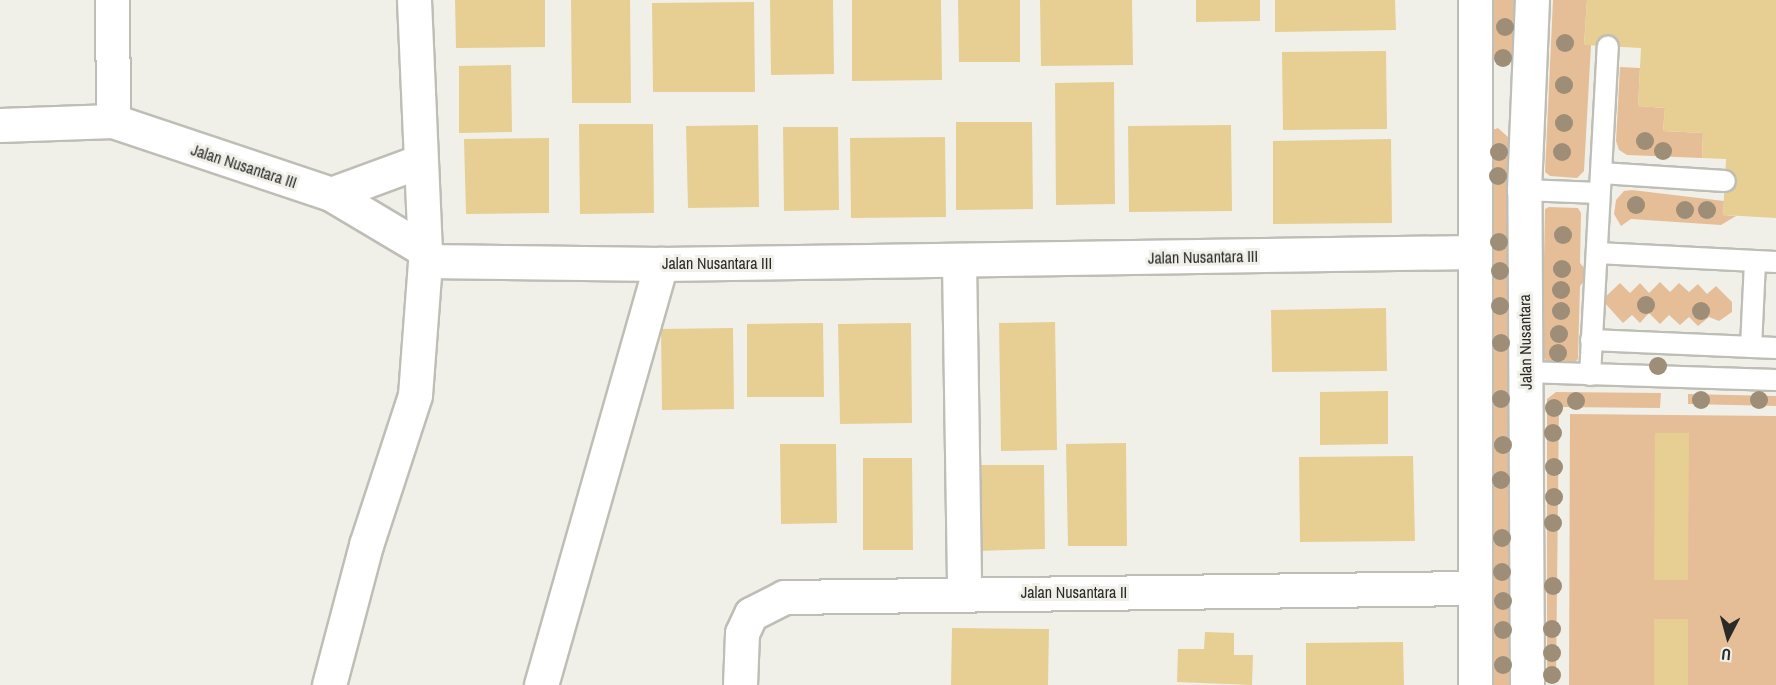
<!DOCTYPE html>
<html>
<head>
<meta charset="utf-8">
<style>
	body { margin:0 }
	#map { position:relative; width:1776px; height:685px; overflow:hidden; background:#f0f0e9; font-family:"Archivo Narrow",sans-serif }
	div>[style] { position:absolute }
	.green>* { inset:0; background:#e5be98 }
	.building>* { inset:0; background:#e7ce93 }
	.roads { filter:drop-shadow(2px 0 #bebeb7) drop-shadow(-2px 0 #bebeb7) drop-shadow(0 2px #bebeb7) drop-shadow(0 -2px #bebeb7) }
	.lane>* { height:20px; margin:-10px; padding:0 10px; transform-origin:10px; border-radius:10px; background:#fff }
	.street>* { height:33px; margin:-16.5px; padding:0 16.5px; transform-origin:16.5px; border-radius:16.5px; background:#fff }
	.secondary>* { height:33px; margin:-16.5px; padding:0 16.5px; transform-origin:16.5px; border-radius:16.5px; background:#fff }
	.trees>* { width:18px; height:18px; margin:-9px; border-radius:50%; background:#9e8d77 }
	span { translate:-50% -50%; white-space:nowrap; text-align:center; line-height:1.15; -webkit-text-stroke:6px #f0f0e9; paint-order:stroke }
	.street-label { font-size:16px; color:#2a2a28 }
	.north { position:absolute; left:1698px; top:607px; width:60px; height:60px; -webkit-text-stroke:4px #f0f0e9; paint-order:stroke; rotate:186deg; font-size:16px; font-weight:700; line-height:24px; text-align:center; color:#2a2a28 }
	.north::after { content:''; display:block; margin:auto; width:21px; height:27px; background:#2a2a28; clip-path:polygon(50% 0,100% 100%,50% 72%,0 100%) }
</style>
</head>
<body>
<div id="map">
	<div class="green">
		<div style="clip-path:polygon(1494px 0,1515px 0,1513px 55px,1503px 64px,1493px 54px)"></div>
		<div style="clip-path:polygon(1553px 0,1587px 0,1584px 45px,1591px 45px,1584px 171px,1577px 178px,1550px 176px,1545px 172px)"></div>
		<div style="clip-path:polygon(1620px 67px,1640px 68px,1638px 106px,1665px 108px,1663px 131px,1703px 133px,1702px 158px,1627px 155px,1619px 150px,1616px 141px)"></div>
		<div style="clip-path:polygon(1498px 128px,1508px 137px,1510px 685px,1492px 685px,1490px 131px)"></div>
		<div style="clip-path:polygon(1632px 190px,1724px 201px,1723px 215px,1736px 216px,1721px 225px,1631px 219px,1621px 226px,1614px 214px,1616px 200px,1624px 191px)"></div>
		<div style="clip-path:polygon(1549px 207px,1578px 208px,1581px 213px,1580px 263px,1590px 275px,1580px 286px,1578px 359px,1575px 362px,1547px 361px,1542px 356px,1545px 209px)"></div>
		<div style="clip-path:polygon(1660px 282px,1670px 292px,1679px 283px,1689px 292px,1698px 284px,1707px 294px,1716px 286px,1732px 302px,1732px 312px,1719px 321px,1709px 317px,1698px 326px,1689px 317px,1680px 325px,1669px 315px,1660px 324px,1649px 313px,1640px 323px,1632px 315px,1623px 323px,1602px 300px,1620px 283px,1630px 293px,1640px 283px,1649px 293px)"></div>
		<div style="clip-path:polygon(1556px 392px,1661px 393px,1660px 408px,1559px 407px,1556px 682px,1547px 682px,1547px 399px)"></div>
		<div style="clip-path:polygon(1688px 394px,1776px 396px,1776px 406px,1688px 404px)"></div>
		<div style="clip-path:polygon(1570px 414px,1776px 416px,1776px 685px,1569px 685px)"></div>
	</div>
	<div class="building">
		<div style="clip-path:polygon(455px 0,545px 0,545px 47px,456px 48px)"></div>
		<div style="clip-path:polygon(571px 0,630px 0,631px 103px,572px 103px)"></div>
		<div style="clip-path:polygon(770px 0,833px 0,834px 74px,771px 75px)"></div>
		<div style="clip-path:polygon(852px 0,941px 0,942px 80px,852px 81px)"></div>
		<div style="clip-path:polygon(958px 0,1020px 0,1020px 62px,959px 62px)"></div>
		<div style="clip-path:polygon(1040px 0,1132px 0,1133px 65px,1041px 66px)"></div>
		<div style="clip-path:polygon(1196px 0,1260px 0,1260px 21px,1196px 22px)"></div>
		<div style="clip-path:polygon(1275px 0,1395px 0,1396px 30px,1275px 32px)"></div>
		<div style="clip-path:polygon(1587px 0,1776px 0,1776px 218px,1723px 215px,1726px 159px,1702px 158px,1703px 133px,1663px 131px,1665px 108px,1638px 106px,1641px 48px,1584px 45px)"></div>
		<div style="clip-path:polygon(754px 2px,755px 92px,653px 92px,652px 3px)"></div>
		<div style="clip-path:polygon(1386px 51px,1387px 129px,1283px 130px,1282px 52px)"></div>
		<div style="clip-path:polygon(511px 65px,512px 132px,459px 133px,459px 66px)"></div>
		<div style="clip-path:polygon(1114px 82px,1115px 204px,1056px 205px,1055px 83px)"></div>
		<div style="clip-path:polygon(956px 122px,1032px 122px,1033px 209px,956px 210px)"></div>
		<div style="clip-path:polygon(579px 124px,653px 124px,654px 213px,580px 214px)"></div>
		<div style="clip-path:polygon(758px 125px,759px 207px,688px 208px,686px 126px)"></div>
		<div style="clip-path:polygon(1231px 125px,1232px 211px,1129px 212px,1128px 126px)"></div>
		<div style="clip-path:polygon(783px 127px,838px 127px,839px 210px,784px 211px)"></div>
		<div style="clip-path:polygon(945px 137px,946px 217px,851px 218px,850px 138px)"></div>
		<div style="clip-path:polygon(549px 138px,549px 213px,466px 214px,464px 139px)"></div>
		<div style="clip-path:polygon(1391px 139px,1392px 223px,1273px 224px,1273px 141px)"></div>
		<div style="clip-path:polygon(1386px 308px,1387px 371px,1272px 372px,1271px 310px)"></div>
		<div style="clip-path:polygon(1055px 322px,1057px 450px,1001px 451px,999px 323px)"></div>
		<div style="clip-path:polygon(823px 323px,824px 397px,747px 397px,747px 324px)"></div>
		<div style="clip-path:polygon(911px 323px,912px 423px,840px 424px,838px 324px)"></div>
		<div style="clip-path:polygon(733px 328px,734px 409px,662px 410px,661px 329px)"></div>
		<div style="clip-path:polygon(1388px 391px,1388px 444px,1320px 445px,1320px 392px)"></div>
		<div style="clip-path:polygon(1655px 433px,1689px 433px,1688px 580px,1654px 580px)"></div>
		<div style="clip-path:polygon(1126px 443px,1127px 546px,1068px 546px,1066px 444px)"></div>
		<div style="clip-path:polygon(780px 444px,836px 444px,837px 523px,781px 524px)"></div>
		<div style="clip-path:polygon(1413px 456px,1415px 541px,1300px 542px,1299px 457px)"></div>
		<div style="clip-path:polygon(863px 458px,912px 458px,913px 550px,863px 550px)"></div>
		<div style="clip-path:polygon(976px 465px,1044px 465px,1045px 549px,977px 551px)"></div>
		<div style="clip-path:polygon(1654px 619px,1688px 619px,1688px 685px,1654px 685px)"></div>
		<div style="clip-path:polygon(952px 628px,1049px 629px,1048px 685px,951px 685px)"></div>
		<div style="clip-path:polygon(1205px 632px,1234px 633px,1234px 655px,1253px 655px,1252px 685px,1177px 682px,1178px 649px,1204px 649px)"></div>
		<div style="clip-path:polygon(1403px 642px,1404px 685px,1306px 685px,1306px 643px)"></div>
	</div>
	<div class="roads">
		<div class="lane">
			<div style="left:1601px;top:173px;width:124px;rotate:3.7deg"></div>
			<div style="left:1524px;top:190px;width:75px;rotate:2.3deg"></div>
			<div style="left:1597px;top:253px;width:179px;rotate:2.9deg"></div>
			<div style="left:1591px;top:340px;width:185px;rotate:2.5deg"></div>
			<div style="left:1751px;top:347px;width:86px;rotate:-87.3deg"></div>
			<div style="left:1525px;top:372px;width:251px;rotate:1.8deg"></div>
			<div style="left:1590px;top:375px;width:329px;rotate:-86.9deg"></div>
		</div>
		<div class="street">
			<div style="left:112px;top:0;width:121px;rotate:89.5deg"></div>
			<div style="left:414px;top:0;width:250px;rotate:87.5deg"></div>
			<div style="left:0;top:125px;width:113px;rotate:-2deg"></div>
			<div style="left:113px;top:121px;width:230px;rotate:18.5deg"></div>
			<div style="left:331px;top:194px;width:109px;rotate:30.8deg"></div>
			<div style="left:425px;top:250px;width:11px;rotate:90deg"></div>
			<div style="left:425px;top:261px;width:236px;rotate:0.7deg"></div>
			<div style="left:661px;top:264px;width:812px;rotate:-0.85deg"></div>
			<div style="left:331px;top:194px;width:93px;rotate:-20.2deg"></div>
			<div style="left:959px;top:261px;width:331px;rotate:89.1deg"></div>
			<div style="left:329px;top:685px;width:145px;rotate:-75.2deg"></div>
			<div style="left:366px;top:545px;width:158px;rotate:-71.9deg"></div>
			<div style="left:415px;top:395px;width:134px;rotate:-85.7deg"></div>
			<div style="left:541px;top:685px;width:438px;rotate:-74.1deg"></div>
			<div style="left:740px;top:685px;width:52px;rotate:-87.8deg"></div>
			<div style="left:742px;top:633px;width:21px;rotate:-65deg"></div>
			<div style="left:751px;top:614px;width:37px;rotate:-27deg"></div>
			<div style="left:784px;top:597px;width:690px;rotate:-0.75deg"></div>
		</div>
		<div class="secondary">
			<div style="left:1475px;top:685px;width:685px;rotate:-90deg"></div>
			<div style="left:1527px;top:685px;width:495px;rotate:-90.3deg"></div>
			<div style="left:1524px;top:190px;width:190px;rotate:-87.6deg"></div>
		</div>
	</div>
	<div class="trees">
		<div style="left:1505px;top:27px"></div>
		<div style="left:1565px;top:43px"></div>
		<div style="left:1503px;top:58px"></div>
		<div style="left:1564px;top:85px"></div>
		<div style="left:1564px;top:123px"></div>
		<div style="left:1645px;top:141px"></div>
		<div style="left:1663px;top:151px"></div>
		<div style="left:1499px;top:152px"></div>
		<div style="left:1562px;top:152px"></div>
		<div style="left:1498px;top:176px"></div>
		<div style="left:1636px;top:205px"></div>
		<div style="left:1685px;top:210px"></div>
		<div style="left:1707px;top:210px"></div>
		<div style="left:1563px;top:235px"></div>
		<div style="left:1499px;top:242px"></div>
		<div style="left:1562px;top:269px"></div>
		<div style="left:1500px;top:271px"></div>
		<div style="left:1561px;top:290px"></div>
		<div style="left:1646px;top:305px"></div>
		<div style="left:1500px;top:306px"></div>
		<div style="left:1561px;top:311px"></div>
		<div style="left:1701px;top:311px"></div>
		<div style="left:1559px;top:334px"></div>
		<div style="left:1501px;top:343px"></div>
		<div style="left:1558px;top:353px"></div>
		<div style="left:1658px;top:366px"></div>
		<div style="left:1501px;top:399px"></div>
		<div style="left:1701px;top:400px"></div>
		<div style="left:1759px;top:400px"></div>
		<div style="left:1576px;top:401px"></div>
		<div style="left:1554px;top:408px"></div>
		<div style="left:1553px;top:433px"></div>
		<div style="left:1503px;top:445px"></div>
		<div style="left:1554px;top:467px"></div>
		<div style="left:1501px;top:480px"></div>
		<div style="left:1554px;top:497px"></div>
		<div style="left:1553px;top:523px"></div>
		<div style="left:1502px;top:538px"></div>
		<div style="left:1502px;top:572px"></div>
		<div style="left:1553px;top:586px"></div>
		<div style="left:1503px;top:601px"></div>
		<div style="left:1552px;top:629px"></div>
		<div style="left:1503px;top:630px"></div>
		<div style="left:1552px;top:653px"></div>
		<div style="left:1503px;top:665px"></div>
		<div style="left:1552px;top:675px"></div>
	</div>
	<div class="street-label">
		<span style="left:244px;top:166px;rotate:18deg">Jalan Nusantara III</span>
		<span style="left:1203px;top:257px;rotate:-1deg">Jalan Nusantara III</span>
		<span style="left:717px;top:263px">Jalan Nusantara III</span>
		<span style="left:1525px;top:342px;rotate:-91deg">Jalan Nusantara</span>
		<span style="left:1074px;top:592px">Jalan Nusantara II</span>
	</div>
	<div class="north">U</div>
</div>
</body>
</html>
